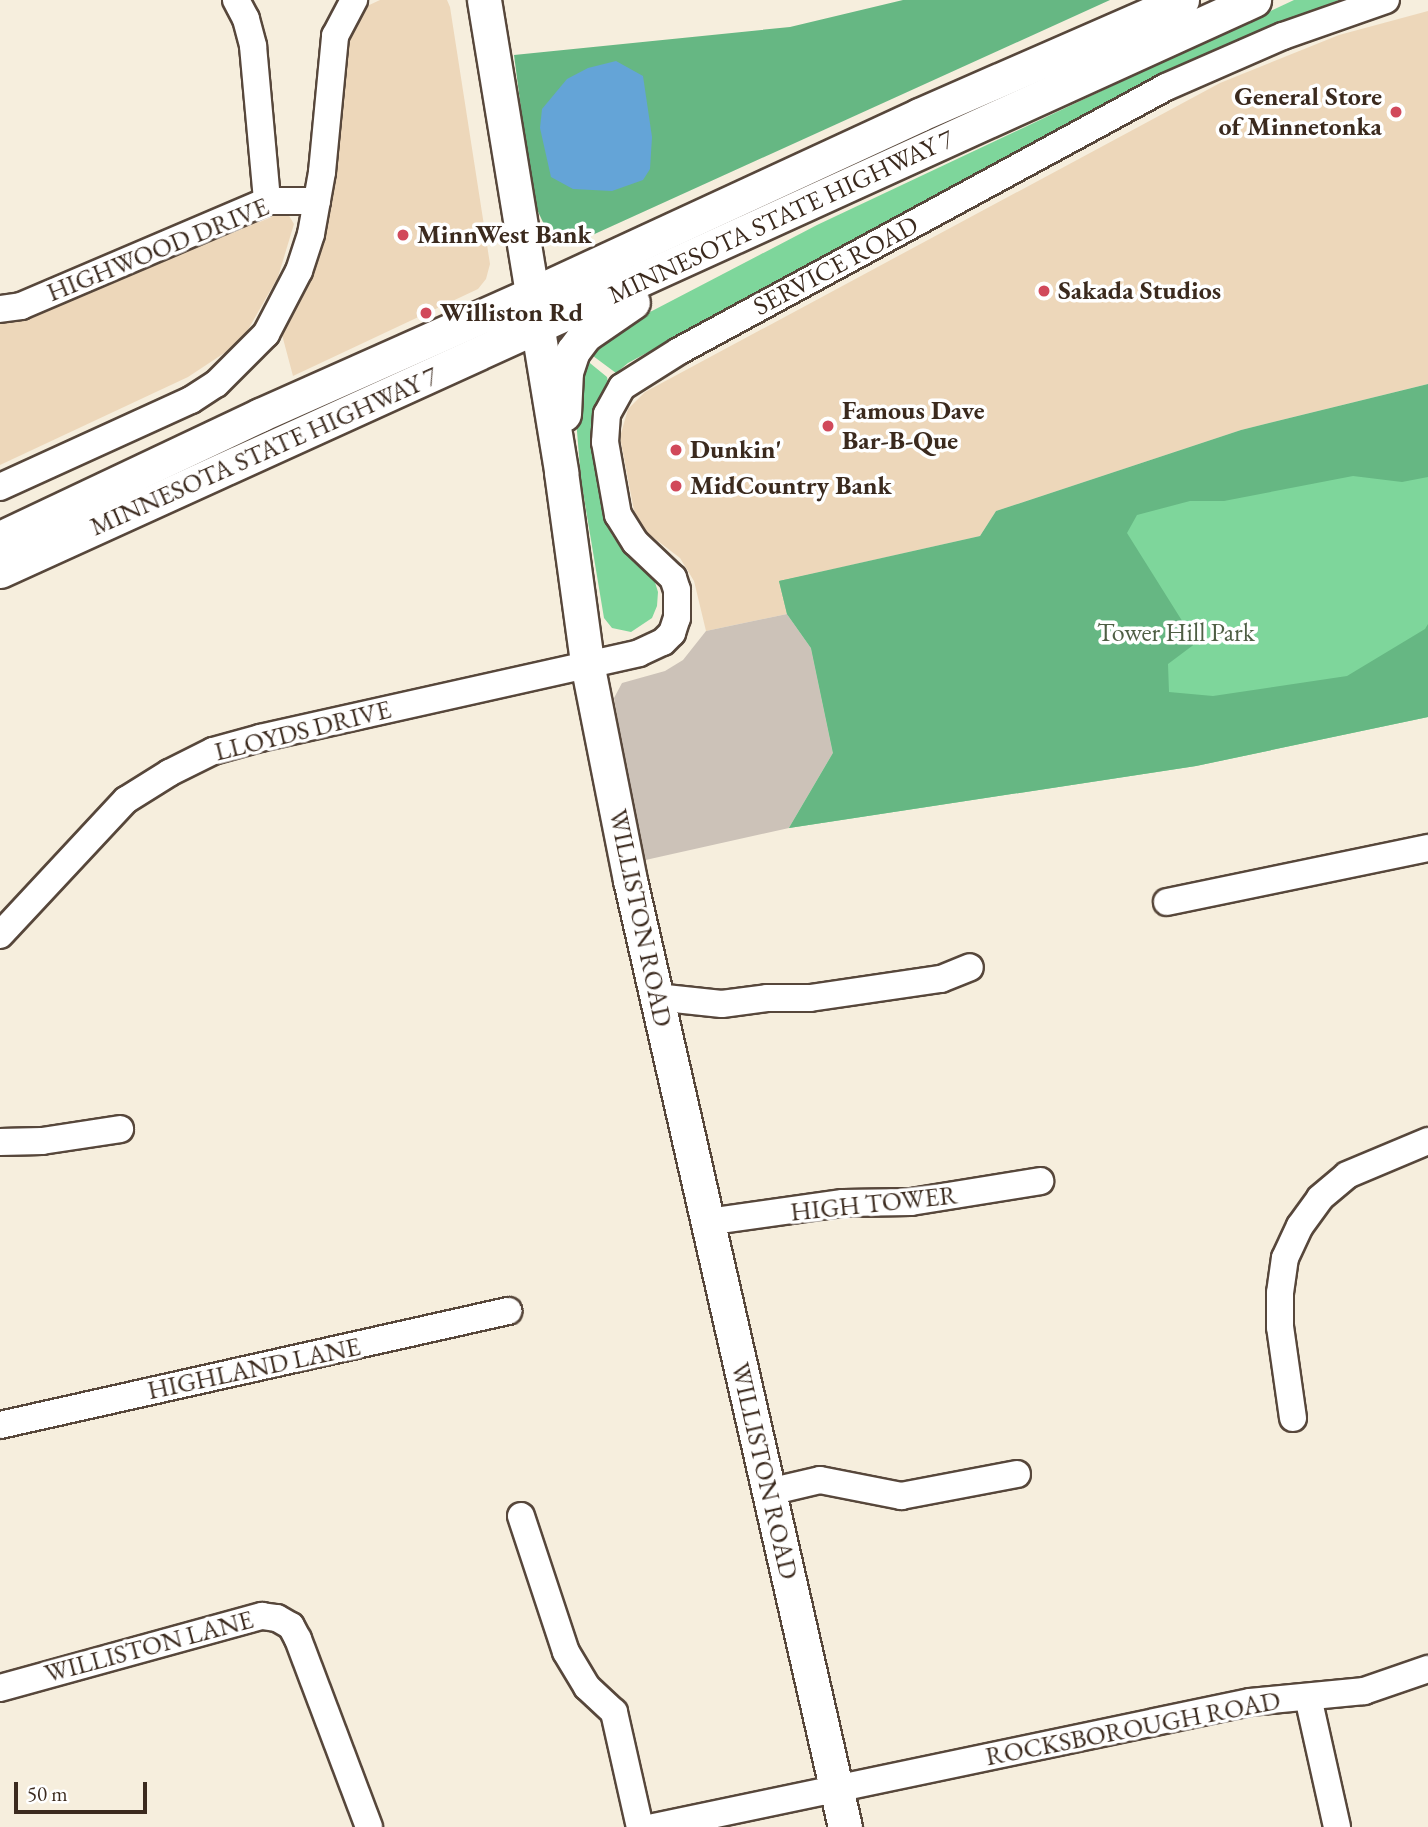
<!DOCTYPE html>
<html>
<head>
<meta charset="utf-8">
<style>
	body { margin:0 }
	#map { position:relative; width:1428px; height:1827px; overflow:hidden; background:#f6eedd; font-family:"EB Garamond",serif }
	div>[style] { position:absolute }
	.built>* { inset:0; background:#edd7ba }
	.industrial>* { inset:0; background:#ccc2b8 }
	.green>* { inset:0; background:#7ed69b }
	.forest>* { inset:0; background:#66b783 }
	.water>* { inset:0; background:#64a4d7 }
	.roads { filter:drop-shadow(2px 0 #57473b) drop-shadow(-2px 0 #57473b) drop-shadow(0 2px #57473b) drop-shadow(0 -2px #57473b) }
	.minor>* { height:26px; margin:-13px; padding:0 13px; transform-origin:13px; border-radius:13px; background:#fff }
	.major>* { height:33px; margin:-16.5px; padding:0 16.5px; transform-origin:16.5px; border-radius:16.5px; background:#fff }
	.dots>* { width:19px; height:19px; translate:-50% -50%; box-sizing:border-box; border:4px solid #fff; border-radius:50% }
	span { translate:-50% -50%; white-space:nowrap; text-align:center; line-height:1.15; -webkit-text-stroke:7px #fff; paint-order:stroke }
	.poi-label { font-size:26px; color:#3b2a1e; font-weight:700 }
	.right { translate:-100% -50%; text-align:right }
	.left { translate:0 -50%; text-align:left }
	.street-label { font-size:26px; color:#3b2a1e }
	.park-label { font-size:26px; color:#4f5e44 }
	.scale { position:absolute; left:14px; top:1782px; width:133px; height:32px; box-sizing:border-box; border:4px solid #3b2a1e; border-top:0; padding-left:9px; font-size:21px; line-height:24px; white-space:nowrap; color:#3b2a1e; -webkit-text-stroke:5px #fff; paint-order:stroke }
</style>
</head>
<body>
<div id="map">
	<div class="built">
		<div style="clip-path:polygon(380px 0,447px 0,450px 7px,490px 264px,486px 279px,478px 289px,293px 376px,281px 331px,312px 257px,352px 21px,365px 7px)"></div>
		<div style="clip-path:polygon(1428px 11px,1428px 384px,1241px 430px,996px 511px,980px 536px,780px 581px,787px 614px,706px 631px,694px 581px,680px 558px,646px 532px,635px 516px,620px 437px,628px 409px,645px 392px,1220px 83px,1339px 35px)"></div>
		<div style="clip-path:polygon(268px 209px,288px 214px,294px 224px,278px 277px,241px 342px,188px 377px,0 465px,0 310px)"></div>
	</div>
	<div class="industrial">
		<div style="clip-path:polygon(787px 614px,811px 648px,833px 753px,789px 828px,641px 861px,614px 698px,622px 683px,665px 671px,683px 660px,706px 631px)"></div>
	</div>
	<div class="green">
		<div style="clip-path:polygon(1294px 0,1339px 0,1234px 41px,1159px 77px,628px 363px,616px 373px,589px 353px,604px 336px,817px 225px)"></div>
		<div style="clip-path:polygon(585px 359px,607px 377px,608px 382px,592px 416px,591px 439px,603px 516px,612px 535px,623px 551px,654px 579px,658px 592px,657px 606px,652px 618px,631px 632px,612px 628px,604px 618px,581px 480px,573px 383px)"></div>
		<div style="clip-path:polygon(1428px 445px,1428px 717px,1196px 766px,789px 828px,833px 753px,811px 648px,787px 614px,779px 581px)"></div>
	</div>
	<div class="forest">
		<div style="clip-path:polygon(903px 0,1110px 0,577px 242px,560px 244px,549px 235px,533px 201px,514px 55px,790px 27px)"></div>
		<div style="clip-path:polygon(1428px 384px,1428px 477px,1402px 482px,1353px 476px,1224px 501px,1190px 501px,1137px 515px,1127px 533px,1196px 643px,1168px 664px,1169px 692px,1213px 696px,1347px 676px,1425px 629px,1428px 624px,1428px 717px,1196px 766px,789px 828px,833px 753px,811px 648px,787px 614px,779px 581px,980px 536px,996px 511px,1241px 430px)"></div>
	</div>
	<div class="water">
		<div style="clip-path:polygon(616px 61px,643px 76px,652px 137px,650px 169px,643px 180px,612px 191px,573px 189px,551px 177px,540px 128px,542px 109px,567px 79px,588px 68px)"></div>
	</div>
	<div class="roads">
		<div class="minor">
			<div style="left:236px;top:0;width:21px;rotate:62deg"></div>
			<div style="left:246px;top:19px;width:28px;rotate:75deg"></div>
			<div style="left:253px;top:46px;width:156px;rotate:84.8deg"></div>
			<div style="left:0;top:309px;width:21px;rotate:-8deg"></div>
			<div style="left:21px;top:306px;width:267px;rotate:-23.1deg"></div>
			<div style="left:267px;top:201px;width:50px"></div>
			<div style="left:0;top:487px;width:210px;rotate:-24.5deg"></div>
			<div style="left:191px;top:400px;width:30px;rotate:-33deg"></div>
			<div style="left:216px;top:384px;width:71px;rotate:-45deg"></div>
			<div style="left:266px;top:334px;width:71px;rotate:-62.4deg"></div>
			<div style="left:299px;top:271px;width:39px;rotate:-72deg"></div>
			<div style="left:311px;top:234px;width:63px;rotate:-79.9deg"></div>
			<div style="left:322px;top:172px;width:137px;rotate:-84.5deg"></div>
			<div style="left:335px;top:36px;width:41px;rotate:-62.2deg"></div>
			<div style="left:1167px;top:902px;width:267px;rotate:-11.7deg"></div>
			<div style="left:0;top:935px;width:185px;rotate:-47deg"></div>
			<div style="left:126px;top:800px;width:51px;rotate:-32.1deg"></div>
			<div style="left:169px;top:773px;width:49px;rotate:-26.6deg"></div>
			<div style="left:213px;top:751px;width:49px;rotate:-15.5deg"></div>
			<div style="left:260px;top:738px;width:388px;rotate:-12.6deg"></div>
			<div style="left:639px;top:653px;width:26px;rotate:-25deg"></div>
			<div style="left:663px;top:642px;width:13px;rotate:-45deg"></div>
			<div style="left:672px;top:633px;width:16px;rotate:-72deg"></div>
			<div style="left:677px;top:618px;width:28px;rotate:-90deg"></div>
			<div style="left:677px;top:590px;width:13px;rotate:-108deg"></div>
			<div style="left:673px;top:578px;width:52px;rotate:-136.5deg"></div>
			<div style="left:635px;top:542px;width:32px;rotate:-122deg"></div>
			<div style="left:618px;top:515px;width:74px;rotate:-100.1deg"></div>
			<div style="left:605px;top:442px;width:28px;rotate:-86deg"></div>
			<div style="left:607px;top:414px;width:31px;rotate:-61deg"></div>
			<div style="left:622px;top:387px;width:67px;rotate:-32.3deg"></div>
			<div style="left:679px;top:351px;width:554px;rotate:-28.46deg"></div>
			<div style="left:1166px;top:87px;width:128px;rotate:-23.6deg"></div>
			<div style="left:1283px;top:36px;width:109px;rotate:-19.3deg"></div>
			<div style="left:656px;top:997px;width:66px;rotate:6.1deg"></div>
			<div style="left:722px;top:1004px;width:45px;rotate:-7.6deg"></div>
			<div style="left:767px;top:998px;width:43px"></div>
			<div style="left:810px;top:998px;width:132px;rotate:-8.3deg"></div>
			<div style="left:941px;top:979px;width:31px;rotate:-22deg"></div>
			<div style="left:0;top:1142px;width:42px;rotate:-1.4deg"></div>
			<div style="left:42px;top:1141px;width:79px;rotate:-8.7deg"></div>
			<div style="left:707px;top:1222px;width:137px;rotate:-8deg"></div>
			<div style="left:843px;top:1203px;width:68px;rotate:-0.8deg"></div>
			<div style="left:911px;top:1202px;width:131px;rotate:-9.2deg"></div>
			<div style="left:1293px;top:1418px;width:92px;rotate:-98.1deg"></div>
			<div style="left:1280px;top:1327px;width:34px;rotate:-90deg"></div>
			<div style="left:1280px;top:1293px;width:35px;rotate:-82deg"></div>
			<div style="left:1285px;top:1258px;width:35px;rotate:-65deg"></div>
			<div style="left:1300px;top:1226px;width:34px;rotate:-54deg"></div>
			<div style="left:1320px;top:1198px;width:35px;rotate:-40deg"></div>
			<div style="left:1347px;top:1175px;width:88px;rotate:-22.8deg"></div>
			<div style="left:0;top:1425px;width:521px;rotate:-12.65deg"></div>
			<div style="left:769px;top:1492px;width:52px;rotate:-13.2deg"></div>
			<div style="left:820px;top:1480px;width:83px;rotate:11.2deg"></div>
			<div style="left:901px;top:1496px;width:118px;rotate:-10.7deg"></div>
			<div style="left:521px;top:1516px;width:143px;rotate:71.7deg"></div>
			<div style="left:566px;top:1652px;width:41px;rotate:59deg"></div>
			<div style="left:587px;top:1687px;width:37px;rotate:43deg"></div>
			<div style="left:614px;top:1712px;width:118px;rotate:77.3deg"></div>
			<div style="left:0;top:1688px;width:272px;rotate:-15.4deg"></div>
			<div style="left:262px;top:1616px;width:15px;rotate:8deg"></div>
			<div style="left:277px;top:1618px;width:16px;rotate:30deg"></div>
			<div style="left:291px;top:1626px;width:15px;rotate:62deg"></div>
			<div style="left:298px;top:1639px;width:201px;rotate:69.3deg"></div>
			<div style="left:1308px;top:1697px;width:133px;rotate:77.4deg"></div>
			<div style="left:654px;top:1827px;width:609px;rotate:-11.85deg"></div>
			<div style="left:1250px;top:1702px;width:115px;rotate:-5.5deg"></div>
			<div style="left:1364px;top:1691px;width:68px;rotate:-19deg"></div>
		</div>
		<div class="major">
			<div style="left:484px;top:0;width:478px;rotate:80.7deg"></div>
			<div style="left:561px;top:472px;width:193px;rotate:82.2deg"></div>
			<div style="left:587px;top:663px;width:221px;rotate:78.8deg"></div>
			<div style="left:630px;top:880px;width:971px;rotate:77.21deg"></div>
			<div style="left:564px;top:414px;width:42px;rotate:-87.3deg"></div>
			<div style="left:566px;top:372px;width:22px;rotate:-72deg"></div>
			<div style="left:573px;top:351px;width:20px;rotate:-53deg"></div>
			<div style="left:585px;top:335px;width:58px;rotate:-34.5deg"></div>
			<div style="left:0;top:538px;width:288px;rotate:-25.3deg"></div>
			<div style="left:260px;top:415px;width:298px;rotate:-24deg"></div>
			<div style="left:532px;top:294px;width:426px;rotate:-24.8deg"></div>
			<div style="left:919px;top:115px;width:287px;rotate:-23.6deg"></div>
			<div style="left:0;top:571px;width:1378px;rotate:-24.48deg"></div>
		</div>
	</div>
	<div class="dots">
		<div style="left:1396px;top:112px;background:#d1495b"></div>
		<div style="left:403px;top:235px;background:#d1495b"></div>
		<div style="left:1044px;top:291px;background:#d1495b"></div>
		<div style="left:426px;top:313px;background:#d1495b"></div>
		<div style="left:828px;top:426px;background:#d1495b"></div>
		<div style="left:676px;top:450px;background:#d1495b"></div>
		<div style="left:676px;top:486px;background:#d1495b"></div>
	</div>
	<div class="poi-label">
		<span class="right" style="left:1382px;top:112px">General Store<br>of Minnetonka</span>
		<span class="left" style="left:417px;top:235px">MinnWest Bank</span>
		<span class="left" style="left:1058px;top:291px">Sakada Studios</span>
		<span class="left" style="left:440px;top:313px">Williston Rd</span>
		<span class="left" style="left:842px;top:426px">Famous Dave<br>Bar-B-Que</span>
		<span class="left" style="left:690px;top:450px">Dunkin'</span>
		<span class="left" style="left:690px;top:486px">MidCountry Bank</span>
	</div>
	<div class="street-label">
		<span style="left:781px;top:217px;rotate:-25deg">MINNESOTA STATE HIGHWAY 7</span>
		<span style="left:158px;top:250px;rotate:-22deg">HIGHWOOD DRIVE</span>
		<span style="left:836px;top:266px;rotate:-28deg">SERVICE ROAD</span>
		<span style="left:264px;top:452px;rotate:-24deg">MINNESOTA STATE HIGHWAY 7</span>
		<span style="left:303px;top:731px;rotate:-14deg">LLOYDS DRIVE</span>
		<span style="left:640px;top:918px;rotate:78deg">WILLISTON ROAD</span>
		<span style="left:874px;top:1204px;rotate:-6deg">HIGH TOWER</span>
		<span style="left:254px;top:1369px;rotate:-12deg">HIGHLAND LANE</span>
		<span style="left:764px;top:1471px;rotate:77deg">WILLISTON ROAD</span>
		<span style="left:149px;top:1647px;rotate:-15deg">WILLISTON LANE</span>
		<span style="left:1133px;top:1729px;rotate:-11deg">ROCKSBOROUGH ROAD</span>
	</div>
	<div class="park-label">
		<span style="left:1176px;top:633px">Tower Hill Park</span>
	</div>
	<div class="scale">50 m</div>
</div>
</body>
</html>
